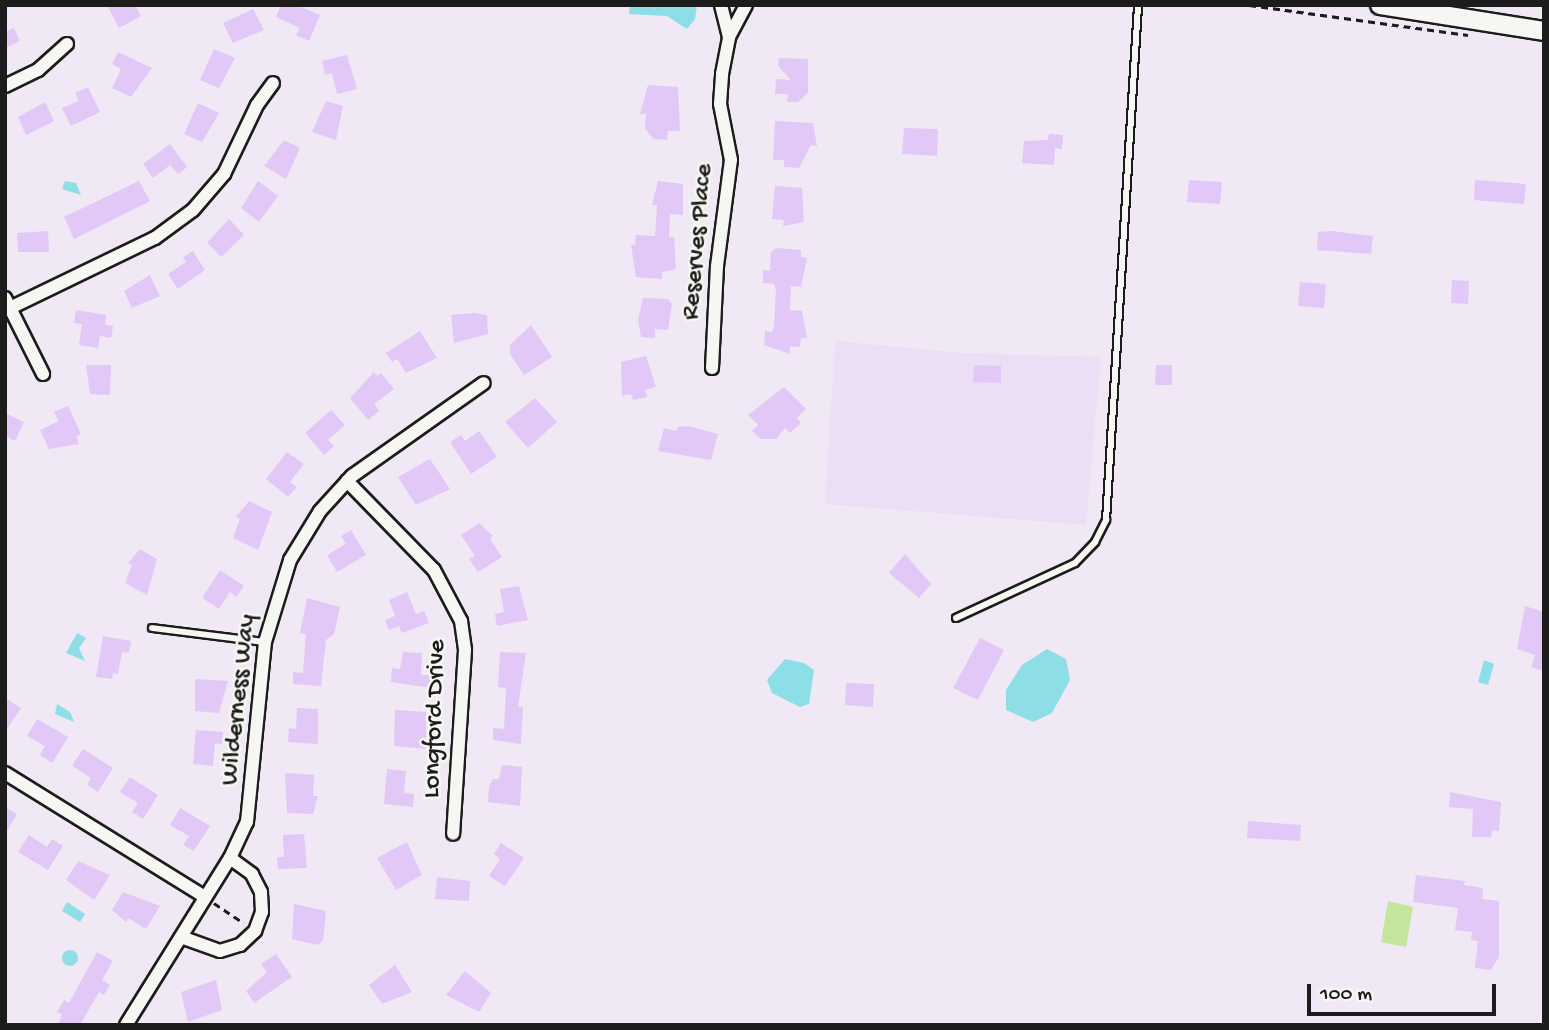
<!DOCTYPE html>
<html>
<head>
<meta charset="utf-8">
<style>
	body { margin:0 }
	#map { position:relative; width:1549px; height:1030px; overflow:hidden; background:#f0e8f4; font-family:"Gochi Hand",sans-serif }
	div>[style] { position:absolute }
	.built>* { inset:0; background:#ecdef5 }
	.green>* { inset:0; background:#c4e59e }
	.water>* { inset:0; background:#8ddee7 }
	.round { border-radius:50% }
	.building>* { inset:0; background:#e2c8f7 }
	.path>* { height:2.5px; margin-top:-1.25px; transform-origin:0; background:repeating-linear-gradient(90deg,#1c1c1c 0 7px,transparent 0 12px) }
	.roads { filter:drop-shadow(2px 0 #1c1c1c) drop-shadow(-2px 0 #1c1c1c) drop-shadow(0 2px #1c1c1c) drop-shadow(0 -2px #1c1c1c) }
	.lane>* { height:6px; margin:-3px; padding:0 3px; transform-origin:3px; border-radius:3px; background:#f6f6f2 }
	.street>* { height:12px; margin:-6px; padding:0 6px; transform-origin:6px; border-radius:6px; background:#f6f6f2 }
	.secondary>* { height:18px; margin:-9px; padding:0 9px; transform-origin:9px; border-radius:9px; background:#f6f6f2 }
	span { translate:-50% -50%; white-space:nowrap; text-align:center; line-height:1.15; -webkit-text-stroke:5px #f6f6f2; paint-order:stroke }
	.street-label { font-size:26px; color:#1c1c1c }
	.frame { position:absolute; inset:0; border:7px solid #1c1c1c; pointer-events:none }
	.scale { position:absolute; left:1307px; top:984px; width:189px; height:32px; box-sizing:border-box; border:4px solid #1c1c1c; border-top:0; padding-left:9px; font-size:21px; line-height:24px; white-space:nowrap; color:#1c1c1c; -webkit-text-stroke:5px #f6f6f2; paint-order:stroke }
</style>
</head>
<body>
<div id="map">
	<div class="built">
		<div style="clip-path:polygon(835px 341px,962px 353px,1101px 357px,1086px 525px,825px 504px)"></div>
	</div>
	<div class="green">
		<div style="clip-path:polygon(1388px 901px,1413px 907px,1406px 947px,1381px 942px)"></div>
	</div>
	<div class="water">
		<div style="clip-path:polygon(630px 5px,697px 5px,695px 19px,687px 29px,667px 16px,629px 14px)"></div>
		<div style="clip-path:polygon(65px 181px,76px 183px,81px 195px,62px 189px)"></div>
		<div style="clip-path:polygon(77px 633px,86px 638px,79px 648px,85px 661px,66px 653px)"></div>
		<div style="clip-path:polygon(1047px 649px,1066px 659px,1070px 680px,1052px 713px,1033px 722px,1006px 710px,1006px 690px,1022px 665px)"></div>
		<div style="clip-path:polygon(785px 659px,804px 663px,814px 670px,809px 704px,800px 707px,772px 693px,767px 680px)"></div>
		<div style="clip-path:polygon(1484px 660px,1494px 664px,1488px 685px,1478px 682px)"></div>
		<div style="clip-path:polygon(57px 704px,70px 712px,74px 722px,55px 714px)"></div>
		<div style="clip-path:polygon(67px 902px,85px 914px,80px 922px,62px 911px)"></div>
		<div class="round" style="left:62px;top:950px;width:16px;height:16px"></div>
	</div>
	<div class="building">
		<div style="clip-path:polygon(107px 5px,135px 5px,141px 16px,119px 28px)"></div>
		<div style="clip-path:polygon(281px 5px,297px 5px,320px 15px,309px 41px,296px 35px,300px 28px,276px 17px)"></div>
		<div style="clip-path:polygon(253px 9px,264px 30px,233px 43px,223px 23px)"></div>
		<div style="clip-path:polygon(14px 28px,20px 41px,5px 48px,5px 32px)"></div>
		<div style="clip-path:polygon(214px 49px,235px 58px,219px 88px,200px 80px)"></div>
		<div style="clip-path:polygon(118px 52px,152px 68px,131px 97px,112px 88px,121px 69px,112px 64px)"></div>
		<div style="clip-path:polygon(347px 55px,357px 89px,337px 94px,332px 73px,325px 75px,322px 61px)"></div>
		<div style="clip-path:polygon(779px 58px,808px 59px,808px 93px,798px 102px,787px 102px,788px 94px,775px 94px,776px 79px,791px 80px,778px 66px)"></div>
		<div style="clip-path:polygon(648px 85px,678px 87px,680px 131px,668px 131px,667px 140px,653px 139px,645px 128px,646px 114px,640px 114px)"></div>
		<div style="clip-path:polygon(88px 87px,100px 112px,71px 126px,62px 108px,79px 101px,75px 93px)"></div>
		<div style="clip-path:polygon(326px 101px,343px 106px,336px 140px,312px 132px)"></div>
		<div style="clip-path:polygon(45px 102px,54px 121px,26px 135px,18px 117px)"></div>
		<div style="clip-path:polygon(198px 103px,219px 113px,202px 142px,184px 134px)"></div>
		<div style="clip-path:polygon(775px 121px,813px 123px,817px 146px,811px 145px,799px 168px,784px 167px,784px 160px,773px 160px)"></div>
		<div style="clip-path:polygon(904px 128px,938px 129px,937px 156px,902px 154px)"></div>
		<div style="clip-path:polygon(1049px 134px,1063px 135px,1062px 149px,1055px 148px,1054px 165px,1022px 163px,1024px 141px,1048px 140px)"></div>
		<div style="clip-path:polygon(284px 140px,300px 148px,286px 179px,264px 166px)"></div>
		<div style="clip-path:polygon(170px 144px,187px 167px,178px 174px,170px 165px,153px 178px,143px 164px)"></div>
		<div style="clip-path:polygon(1189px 180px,1222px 182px,1220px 204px,1187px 202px)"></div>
		<div style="clip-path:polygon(1475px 180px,1526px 184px,1524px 204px,1474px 200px)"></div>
		<div style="clip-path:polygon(139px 181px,150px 201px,74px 239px,64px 217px)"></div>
		<div style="clip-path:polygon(258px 181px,278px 196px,259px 222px,241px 208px)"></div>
		<div style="clip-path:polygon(658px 181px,683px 184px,683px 215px,670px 214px,669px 237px,674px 237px,676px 269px,662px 272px,662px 279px,636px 277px,631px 245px,635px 245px,636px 235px,655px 236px,657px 205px,652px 205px)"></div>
		<div style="clip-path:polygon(775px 186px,802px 188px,804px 222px,783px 226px,784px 220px,772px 219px)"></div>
		<div style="clip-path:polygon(229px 219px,244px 235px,221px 257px,207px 243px)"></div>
		<div style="clip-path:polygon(48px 231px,49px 252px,18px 252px,17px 233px)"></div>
		<div style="clip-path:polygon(1331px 231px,1373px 236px,1371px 254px,1317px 250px,1318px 232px)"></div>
		<div style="clip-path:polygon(777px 248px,801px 250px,801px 257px,807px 258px,801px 287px,791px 286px,790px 310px,802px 311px,807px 338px,801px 338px,800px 347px,790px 346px,790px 354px,764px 345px,765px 331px,772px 332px,774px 326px,776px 291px,774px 284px,763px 283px,763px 270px,770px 271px,771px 252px)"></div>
		<div style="clip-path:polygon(193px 251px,205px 270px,178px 289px,168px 274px,186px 262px,183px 257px)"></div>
		<div style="clip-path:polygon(150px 275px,160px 296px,132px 308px,124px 291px)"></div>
		<div style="clip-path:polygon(1452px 280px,1469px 281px,1468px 304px,1451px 303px)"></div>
		<div style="clip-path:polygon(1300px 282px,1326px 284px,1324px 308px,1298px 306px)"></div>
		<div style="clip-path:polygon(643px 298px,668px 299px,672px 304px,668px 330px,655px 329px,655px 338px,641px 337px,638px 320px)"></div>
		<div style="clip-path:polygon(76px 310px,106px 315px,105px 325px,113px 326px,111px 338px,100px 336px,98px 348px,79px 345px,82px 324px,74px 323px)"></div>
		<div style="clip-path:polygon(474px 313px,487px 315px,488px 334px,454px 343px,451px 315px)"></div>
		<div style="clip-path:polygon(531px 325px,552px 357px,524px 375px,510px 354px,510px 345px)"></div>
		<div style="clip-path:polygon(420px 331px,437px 358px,406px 373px,397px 359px,392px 362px,386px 353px)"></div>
		<div style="clip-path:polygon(646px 356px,656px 387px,645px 390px,647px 397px,633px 400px,631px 394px,622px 396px,621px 362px)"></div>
		<div style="clip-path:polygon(86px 365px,111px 365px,110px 395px,90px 394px)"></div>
		<div style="clip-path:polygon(974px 365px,1001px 366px,1001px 383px,973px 382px)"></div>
		<div style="clip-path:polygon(1156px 365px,1172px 365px,1172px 385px,1155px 385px)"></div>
		<div style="clip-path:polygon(374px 372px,377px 376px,381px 373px,394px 389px,374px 404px,379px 411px,368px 420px,350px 398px)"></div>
		<div style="clip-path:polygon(784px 387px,806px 409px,797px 418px,801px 423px,790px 433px,785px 428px,776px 439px,761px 439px,752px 431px,758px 425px,748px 415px)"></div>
		<div style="clip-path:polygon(535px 398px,557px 422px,528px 448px,505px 422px)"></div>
		<div style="clip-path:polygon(68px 406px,81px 434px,76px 436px,79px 444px,49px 449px,40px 430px,59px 421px,54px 412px)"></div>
		<div style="clip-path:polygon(331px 410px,345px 425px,328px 440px,334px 446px,324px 455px,305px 433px)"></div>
		<div style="clip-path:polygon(5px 413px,24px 422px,15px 441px,5px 436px)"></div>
		<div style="clip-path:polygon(688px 426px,718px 434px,711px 460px,658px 451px,664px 428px,676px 431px,678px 427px)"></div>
		<div style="clip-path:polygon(479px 431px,497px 457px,471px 474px,450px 442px,461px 435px,465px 441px)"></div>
		<div style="clip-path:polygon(287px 452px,304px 464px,290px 482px,297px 487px,288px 497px,266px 479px)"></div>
		<div style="clip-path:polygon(430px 459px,450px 489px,416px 505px,398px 477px)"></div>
		<div style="clip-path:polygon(249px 501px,272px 512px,258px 550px,233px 538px,240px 519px,236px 517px)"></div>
		<div style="clip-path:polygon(479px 523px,493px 536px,490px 539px,502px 557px,478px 572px,469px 559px,475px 556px,461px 535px)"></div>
		<div style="clip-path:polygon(351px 530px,366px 555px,337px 572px,327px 555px,346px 544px,341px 536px)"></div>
		<div style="clip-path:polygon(140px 549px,157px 559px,147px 595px,125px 583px,132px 565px,128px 563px)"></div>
		<div style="clip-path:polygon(905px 554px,931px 584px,919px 598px,889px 573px)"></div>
		<div style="clip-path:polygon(220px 570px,244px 586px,236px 597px,230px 592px,219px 609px,202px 598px)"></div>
		<div style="clip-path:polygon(519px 586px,528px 620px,497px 626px,495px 614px,504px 612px,500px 589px)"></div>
		<div style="clip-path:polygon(407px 592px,416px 614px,424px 611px,429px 623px,402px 633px,399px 626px,389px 630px,385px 620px,395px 616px,389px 600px)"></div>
		<div style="clip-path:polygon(307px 598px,340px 607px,334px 634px,326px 640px,321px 686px,293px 684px,293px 672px,303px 673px,306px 634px,300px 633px)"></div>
		<div style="clip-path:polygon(1525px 606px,1544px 612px,1544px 671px,1531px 667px,1535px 655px,1517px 649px)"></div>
		<div style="clip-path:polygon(103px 636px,131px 641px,129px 653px,122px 652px,118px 674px,113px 673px,112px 679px,96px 677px)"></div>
		<div style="clip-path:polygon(980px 638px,1004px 650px,978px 700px,953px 688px)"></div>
		<div style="clip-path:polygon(403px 652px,422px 653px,421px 675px,431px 675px,431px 688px,391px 682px,392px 668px,400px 669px)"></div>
		<div style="clip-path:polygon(500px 652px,526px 653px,518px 707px,523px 707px,521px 744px,493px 740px,493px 728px,504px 729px,506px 688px,498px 687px)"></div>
		<div style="clip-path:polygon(195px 679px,228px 681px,219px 713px,195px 711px)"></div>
		<div style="clip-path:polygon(846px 683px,874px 684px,873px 707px,845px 705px)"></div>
		<div style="clip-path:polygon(5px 698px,21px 708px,5px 732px)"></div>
		<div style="clip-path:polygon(297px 708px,318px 709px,318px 744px,288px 742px,289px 728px,296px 729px)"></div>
		<div style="clip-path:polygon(395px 710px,426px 712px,426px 749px,394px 746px)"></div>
		<div style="clip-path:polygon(37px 719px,68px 737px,52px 763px,40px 755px,45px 746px,27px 736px)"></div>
		<div style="clip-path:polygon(196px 730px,223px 732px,222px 744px,215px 743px,213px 766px,193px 764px)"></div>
		<div style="clip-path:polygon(83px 749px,113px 768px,98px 792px,87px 785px,91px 778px,72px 766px)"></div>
		<div style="clip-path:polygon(502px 765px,522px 767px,520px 806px,488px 802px,489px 786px,493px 779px,499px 779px)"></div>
		<div style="clip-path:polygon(387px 769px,406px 771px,404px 793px,414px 794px,413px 807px,384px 804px)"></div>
		<div style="clip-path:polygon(285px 773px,314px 775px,313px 796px,318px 796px,313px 814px,287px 813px)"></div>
		<div style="clip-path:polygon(130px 777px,158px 795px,143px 819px,132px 812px,138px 803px,120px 792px)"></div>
		<div style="clip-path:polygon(1450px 792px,1501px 802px,1499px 831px,1492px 830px,1491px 837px,1472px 837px,1473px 809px,1449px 807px)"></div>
		<div style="clip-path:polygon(5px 807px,17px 814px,5px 834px)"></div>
		<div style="clip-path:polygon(180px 808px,210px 826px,194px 851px,183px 845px,189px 836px,170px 825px)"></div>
		<div style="clip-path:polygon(1248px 821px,1301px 825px,1300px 841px,1247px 838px)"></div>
		<div style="clip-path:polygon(304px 834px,307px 868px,278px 869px,277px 857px,284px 857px,283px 835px)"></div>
		<div style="clip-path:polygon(29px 835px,47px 847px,52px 839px,63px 846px,48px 870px,18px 852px)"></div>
		<div style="clip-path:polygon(407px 842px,422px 875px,396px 890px,377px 858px)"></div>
		<div style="clip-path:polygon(501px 843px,524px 858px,505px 886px,489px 876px,500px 859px,494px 854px)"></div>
		<div style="clip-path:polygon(78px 861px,110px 875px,94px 900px,66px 880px)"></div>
		<div style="clip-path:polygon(1416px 875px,1465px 881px,1464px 885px,1483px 888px,1482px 899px,1499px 901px,1499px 957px,1491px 970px,1475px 968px,1478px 941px,1471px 940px,1472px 932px,1455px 930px,1458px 908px,1413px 902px)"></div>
		<div style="clip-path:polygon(437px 877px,470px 881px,469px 901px,435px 899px)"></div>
		<div style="clip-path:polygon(123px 892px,160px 906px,146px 929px,128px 918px,126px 922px,112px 910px)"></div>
		<div style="clip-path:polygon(294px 904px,326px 911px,323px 940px,318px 945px,292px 939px)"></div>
		<div style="clip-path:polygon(97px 952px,113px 961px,102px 980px,110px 985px,104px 995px,99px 992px,80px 1025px,58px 1025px,62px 1014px,57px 1012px,64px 1000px,69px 1003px)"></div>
		<div style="clip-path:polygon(276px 954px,292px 977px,254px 1003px,246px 991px,267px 972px,261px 964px)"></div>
		<div style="clip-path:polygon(395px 965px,412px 992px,382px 1004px,369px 985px)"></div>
		<div style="clip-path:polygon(465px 971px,491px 993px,479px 1012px,446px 995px)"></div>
		<div style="clip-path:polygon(216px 980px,222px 1010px,188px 1022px,181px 992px)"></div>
	</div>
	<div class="path">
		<div style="left:1249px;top:5px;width:221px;rotate:7.8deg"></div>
		<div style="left:214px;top:903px;width:36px;rotate:34deg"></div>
	</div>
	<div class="roads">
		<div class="lane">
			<div style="left:956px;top:618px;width:131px;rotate:-24.8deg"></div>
			<div style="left:1075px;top:563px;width:29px;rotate:-46deg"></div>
			<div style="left:1095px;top:542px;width:25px;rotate:-63deg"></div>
			<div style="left:1106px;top:520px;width:516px;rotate:-86.44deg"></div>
			<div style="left:152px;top:628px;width:114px;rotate:7.1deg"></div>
		</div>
		<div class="street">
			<div style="left:721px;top:5px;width:33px;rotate:76deg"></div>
			<div style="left:5px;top:86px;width:37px;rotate:-26deg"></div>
			<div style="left:38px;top:70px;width:39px;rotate:-42deg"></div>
			<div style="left:5px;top:298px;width:85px;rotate:63.4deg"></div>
			<div style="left:10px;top:308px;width:161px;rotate:-25.8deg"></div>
			<div style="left:155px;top:238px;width:47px;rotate:-36.4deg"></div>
			<div style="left:193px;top:210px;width:48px;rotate:-49.3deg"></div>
			<div style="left:224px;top:174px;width:76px;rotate:-64.4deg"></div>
			<div style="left:257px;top:105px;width:27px;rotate:-54deg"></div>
			<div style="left:712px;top:368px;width:102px;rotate:-87.2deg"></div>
			<div style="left:717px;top:266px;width:107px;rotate:-82.5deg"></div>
			<div style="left:731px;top:160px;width:57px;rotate:-101.1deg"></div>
			<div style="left:720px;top:104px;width:30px;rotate:-86deg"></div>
			<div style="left:722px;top:74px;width:38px;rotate:-79deg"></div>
			<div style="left:729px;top:37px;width:36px;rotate:-62deg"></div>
			<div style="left:347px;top:481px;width:124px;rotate:45.7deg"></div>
			<div style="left:434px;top:570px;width:58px;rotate:62.1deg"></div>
			<div style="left:461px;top:621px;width:29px;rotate:82deg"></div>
			<div style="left:465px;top:650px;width:184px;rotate:93.7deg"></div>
			<div style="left:5px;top:773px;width:235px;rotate:31.8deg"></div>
			<div style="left:181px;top:937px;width:41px;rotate:19.7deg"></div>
			<div style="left:220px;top:951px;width:21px;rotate:-17deg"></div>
			<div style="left:240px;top:945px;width:21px;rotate:-43deg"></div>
			<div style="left:255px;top:931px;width:20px;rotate:-70deg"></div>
			<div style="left:262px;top:912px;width:20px;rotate:-93deg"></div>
			<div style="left:261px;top:892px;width:20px;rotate:-117deg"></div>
			<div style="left:252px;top:874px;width:27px;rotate:-144deg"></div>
			<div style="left:126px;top:1025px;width:197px;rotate:-58.1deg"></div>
			<div style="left:230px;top:858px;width:40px;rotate:-65deg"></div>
			<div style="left:247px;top:822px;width:181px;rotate:-84.3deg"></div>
			<div style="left:265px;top:642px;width:86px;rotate:-73deg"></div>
			<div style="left:290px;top:560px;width:57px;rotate:-58.5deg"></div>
			<div style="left:320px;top:511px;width:47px;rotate:-47.6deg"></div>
			<div style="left:352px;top:476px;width:161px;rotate:-35.2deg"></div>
		</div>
		<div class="secondary">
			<div style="left:1380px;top:5px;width:166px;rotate:9deg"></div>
		</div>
	</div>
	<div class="street-label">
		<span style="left:699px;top:242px;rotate:-85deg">Reserves Place</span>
		<span style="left:240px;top:700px;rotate:-84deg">Wilderness Way</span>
		<span style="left:436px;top:719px;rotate:-88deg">Longford Drive</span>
	</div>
	<div class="frame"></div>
	<div class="scale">100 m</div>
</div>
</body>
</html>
